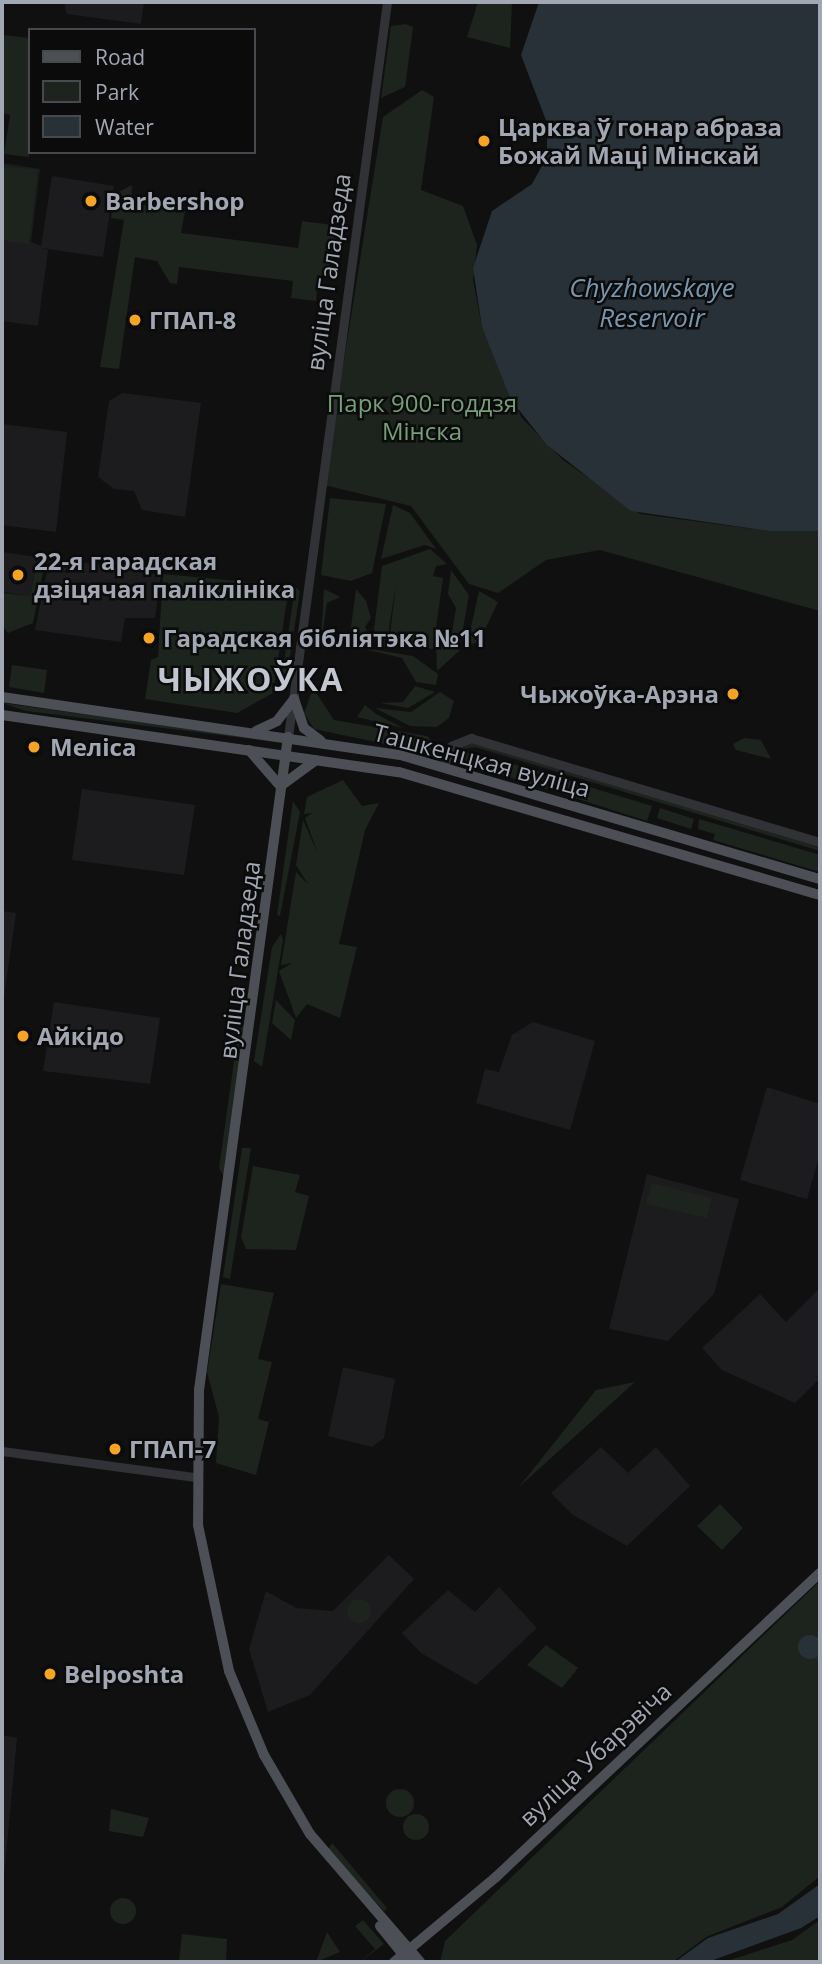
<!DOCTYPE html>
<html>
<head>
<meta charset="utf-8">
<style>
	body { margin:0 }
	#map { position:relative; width:822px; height:1964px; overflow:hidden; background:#101011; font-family:"Open Sans",sans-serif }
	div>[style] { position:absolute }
	.built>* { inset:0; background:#1c1c1e }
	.green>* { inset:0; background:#1c241d }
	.round { border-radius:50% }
	.water>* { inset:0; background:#283137 }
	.minor>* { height:9px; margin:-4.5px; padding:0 4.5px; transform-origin:4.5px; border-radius:4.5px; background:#313236 }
	.major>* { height:10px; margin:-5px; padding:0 5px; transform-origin:5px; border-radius:5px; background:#4d4f56 }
	.dots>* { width:19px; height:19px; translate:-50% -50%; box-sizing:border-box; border:4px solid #0b0b0c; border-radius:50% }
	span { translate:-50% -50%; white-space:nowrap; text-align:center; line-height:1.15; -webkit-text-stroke:5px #0b0b0c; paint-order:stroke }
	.poi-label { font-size:24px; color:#a1a7b3; font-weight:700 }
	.left { translate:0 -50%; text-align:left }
	.right { translate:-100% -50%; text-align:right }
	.street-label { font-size:24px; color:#a1a7b3 }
	.park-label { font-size:24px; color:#779f77 }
	.water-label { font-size:26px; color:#7697af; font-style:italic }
	.district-label { font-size:32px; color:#c2c6cf; font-weight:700; letter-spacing:2px }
	.frame { position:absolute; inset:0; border:4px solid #a1a7b3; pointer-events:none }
	.legend { position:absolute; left:28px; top:28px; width:228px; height:126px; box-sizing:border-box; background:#0b0b0c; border:2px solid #47494f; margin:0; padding:9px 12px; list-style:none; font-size:21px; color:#a1a7b3 }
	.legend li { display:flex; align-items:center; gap:14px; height:35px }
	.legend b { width:35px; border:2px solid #47494f }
</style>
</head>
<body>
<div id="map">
	<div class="built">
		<div style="clip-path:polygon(64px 2px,144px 2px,141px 24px,67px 14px)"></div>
		<div style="clip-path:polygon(2px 163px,40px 169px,31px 242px,41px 246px,52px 176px,114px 186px,103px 257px,41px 248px,48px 250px,38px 326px,2px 321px)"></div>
		<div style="clip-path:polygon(123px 393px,201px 403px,185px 517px,142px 510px,134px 491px,114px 489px,98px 477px,109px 401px)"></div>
		<div style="clip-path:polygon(2px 424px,67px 432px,56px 532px,2px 525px)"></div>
		<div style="clip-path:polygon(2px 552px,37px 557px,30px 596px,2px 592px)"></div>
		<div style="clip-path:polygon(50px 557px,161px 575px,155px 618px,125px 618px,121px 642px,35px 630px)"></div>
		<div style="clip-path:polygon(82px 789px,195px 805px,184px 875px,72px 860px)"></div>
		<div style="clip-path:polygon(2px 911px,16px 913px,2px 1011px)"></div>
		<div style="clip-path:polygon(54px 1002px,160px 1018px,150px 1084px,43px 1071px)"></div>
		<div style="clip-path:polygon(533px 1022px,595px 1041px,570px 1130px,476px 1103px,485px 1069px,499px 1072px,512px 1035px)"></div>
		<div style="clip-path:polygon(767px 1087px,820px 1104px,820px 1154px,807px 1199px,740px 1180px)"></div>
		<div style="clip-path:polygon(647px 1174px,739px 1199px,714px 1294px,668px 1341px,609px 1329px)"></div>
		<div style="clip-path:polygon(820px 1288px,820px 1378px,795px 1403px,722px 1370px,702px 1348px,760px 1294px,786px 1322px)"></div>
		<div style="clip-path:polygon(343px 1367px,395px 1379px,384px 1438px,372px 1447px,328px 1436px)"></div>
		<div style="clip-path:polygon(601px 1447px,628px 1473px,656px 1447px,690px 1486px,627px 1546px,573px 1515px,551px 1493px)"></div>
		<div style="clip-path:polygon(389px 1555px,414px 1579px,310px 1695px,268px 1712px,249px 1649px,266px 1591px,296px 1608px,333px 1611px)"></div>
		<div style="clip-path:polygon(499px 1587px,537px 1628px,476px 1685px,421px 1653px,402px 1633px,448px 1590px,475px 1612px)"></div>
		<div style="clip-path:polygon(2px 1735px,17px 1738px,4px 1876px,2px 1876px)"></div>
	</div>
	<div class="green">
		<div style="clip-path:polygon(478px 2px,512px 2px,510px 48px,467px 37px)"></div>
		<div style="clip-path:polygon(406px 24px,413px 27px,405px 87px,381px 98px,391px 26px)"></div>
		<div style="clip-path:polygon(2px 35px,30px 38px,29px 157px,4px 154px,10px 115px,2px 113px)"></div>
		<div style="clip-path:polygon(422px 90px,434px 97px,421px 190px,463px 206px,477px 245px,473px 280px,482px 327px,521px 417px,563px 460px,640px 514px,770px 531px,820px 531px,820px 611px,600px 550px,546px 560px,498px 593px,469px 584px,411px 506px,324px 485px,383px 117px)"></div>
		<div style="clip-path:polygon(2px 166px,38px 170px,29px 244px,2px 240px)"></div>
		<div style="clip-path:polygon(132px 185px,131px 203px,185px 211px,181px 233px,298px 248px,302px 221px,340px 226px,332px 277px,318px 275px,316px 301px,291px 298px,293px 281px,179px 267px,177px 284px,170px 283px,157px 261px,135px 257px,119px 369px,100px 367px,124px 220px,111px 218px,115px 194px)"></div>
		<div style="clip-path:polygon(330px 498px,386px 504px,372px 573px,351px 581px,321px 575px)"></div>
		<div style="clip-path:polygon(393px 505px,410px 513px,436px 549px,425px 545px,381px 559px)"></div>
		<div style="clip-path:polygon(430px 549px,447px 564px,436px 566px,433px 576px,443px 578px,433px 649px,389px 643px,396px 584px,386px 647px,379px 646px,374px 629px,382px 566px)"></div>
		<div style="clip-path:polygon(38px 556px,46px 557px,33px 623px,8px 633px,2px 626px,2px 593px,30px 596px)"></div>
		<div style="clip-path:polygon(451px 570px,469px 595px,459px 651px,437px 671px,436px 641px,452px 632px,456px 608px,448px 594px)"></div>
		<div style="clip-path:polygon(163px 574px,289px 586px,273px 693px,237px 713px,145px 699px,151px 660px,158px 657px)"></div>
		<div style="clip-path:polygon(295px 587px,300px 591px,285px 689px,281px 683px)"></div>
		<div style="clip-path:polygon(324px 589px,340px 597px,327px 603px,320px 651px)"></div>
		<div style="clip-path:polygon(356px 589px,366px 601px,371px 618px,365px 627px,374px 646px,349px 642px)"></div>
		<div style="clip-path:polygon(479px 591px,498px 602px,479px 642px,467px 645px)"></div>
		<div style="clip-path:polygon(352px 646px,413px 656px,438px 674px,436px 685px,416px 682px,402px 658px)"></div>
		<div style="clip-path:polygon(12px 665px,47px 670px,44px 693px,9px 687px)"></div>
		<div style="clip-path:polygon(415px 686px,435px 692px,408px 708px,380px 703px,403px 702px)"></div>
		<div style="clip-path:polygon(313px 688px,334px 720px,427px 736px,441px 750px,433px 754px,314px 729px,304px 713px)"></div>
		<div style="clip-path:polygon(440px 692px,454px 701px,449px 718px,437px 727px,410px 726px,375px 708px,411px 712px)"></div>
		<div style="clip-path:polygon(2px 703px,276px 740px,276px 742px,26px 711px)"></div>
		<div style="clip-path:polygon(365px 705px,376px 714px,403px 728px,357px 717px)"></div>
		<div style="clip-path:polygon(744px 738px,761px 740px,771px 759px,736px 750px,733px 744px)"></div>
		<div style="clip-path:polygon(472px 741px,820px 845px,820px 851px,475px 747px,457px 750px)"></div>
		<div style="clip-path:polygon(474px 752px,652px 806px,647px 821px,458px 761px,456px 755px)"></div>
		<div style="clip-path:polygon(343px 780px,362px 806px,379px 803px,365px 830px,339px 944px,357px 947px,340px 1018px,307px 1004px,296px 1018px,279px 971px,292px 963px,281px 965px,296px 872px,308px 884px,296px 865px,303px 820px,318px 854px,305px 818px,312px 813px,304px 814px,307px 797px)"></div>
		<div style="clip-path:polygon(293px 801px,300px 812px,280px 916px,277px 915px)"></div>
		<div style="clip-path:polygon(660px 808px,694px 819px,691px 829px,657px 818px)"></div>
		<div style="clip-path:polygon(699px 819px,820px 855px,820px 872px,713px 840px,715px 834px,698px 829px)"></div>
		<div style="clip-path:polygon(281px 934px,283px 940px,262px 1067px,254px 1061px,272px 947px)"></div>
		<div style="clip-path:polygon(276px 1000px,295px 1020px,291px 1040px,272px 1023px)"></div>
		<div style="clip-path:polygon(245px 1023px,224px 1177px,219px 1168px,238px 1033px)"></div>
		<div style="clip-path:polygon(242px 1148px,251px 1148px,230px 1279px,223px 1277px)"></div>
		<div style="clip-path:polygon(253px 1166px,300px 1175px,295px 1192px,309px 1196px,296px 1250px,246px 1249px,241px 1237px)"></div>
		<div style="clip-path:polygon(652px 1183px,712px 1198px,707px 1218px,646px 1204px)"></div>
		<div style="clip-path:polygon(221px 1284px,274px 1293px,258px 1359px,272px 1362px,258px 1419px,269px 1422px,256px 1475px,216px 1463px,219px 1417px,207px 1372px)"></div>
		<div style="clip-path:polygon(635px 1382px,519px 1487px,596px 1390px)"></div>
		<div style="clip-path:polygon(720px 1504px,743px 1528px,722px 1550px,697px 1526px)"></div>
		<div style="clip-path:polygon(820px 1581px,820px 1876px,782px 1907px,706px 1937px,673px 1962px,440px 1962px,445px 1941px)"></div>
		<div class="round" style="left:347px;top:1599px;width:24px;height:24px"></div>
		<div style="clip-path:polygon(546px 1645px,578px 1668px,562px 1688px,527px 1665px)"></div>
		<div class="round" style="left:386px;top:1789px;width:28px;height:28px"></div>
		<div style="clip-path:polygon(111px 1809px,149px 1818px,143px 1837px,109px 1831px)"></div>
		<div class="round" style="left:403px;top:1814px;width:26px;height:26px"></div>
		<div style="clip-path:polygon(332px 1843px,387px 1908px,384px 1911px,328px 1850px)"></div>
		<div class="round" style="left:110px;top:1898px;width:26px;height:26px"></div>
		<div style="clip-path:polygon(363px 1920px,384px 1944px,360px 1962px,375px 1949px,355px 1926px)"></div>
		<div style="clip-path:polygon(820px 1920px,820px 1962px,724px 1962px,792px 1940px)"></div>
		<div style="clip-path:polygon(327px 1932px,340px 1952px,316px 1962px)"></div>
		<div style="clip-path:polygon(182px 1934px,227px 1939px,226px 1962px,179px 1961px)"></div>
	</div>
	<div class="water">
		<div style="clip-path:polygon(539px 2px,820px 2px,820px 531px,770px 531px,631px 511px,547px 445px,511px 400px,482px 327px,473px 268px,492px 211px,532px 184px,547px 157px,547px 123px,521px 55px)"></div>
		<div class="round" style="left:798px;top:1635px;width:24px;height:24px"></div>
		<div style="clip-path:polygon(820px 1884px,820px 1916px,801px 1928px,708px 1962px,675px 1962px,708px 1938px,778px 1914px)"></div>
	</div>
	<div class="minor">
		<div style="left:288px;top:737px;width:742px;rotate:-82.33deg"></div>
		<div style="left:443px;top:767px;width:22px;rotate:-69deg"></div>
		<div style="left:451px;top:746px;width:22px;rotate:-22deg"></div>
		<div style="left:471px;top:738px;width:364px;rotate:16.6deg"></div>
		<div style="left:2px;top:1451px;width:195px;rotate:7.7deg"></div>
	</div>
	<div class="major">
		<div style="left:2px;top:697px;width:406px;rotate:8.3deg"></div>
		<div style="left:404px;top:756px;width:434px;rotate:16.5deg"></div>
		<div style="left:294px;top:699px;width:31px;rotate:71deg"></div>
		<div style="left:304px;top:728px;width:21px;rotate:37deg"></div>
		<div style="left:2px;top:715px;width:401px;rotate:8.2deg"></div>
		<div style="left:399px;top:772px;width:439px;rotate:16.3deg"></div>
		<div style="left:256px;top:731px;width:23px;rotate:-25deg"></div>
		<div style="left:277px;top:721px;width:28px;rotate:-52deg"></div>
		<div style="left:288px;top:737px;width:659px;rotate:97.76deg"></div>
		<div style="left:199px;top:1390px;width:135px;rotate:90.4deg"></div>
		<div style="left:198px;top:1525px;width:149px;rotate:78deg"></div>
		<div style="left:229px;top:1671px;width:91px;rotate:67.4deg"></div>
		<div style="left:264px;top:1755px;width:91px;rotate:59.8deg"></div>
		<div style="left:310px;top:1834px;width:169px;rotate:49.3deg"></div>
		<div style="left:249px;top:750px;width:49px;rotate:49.1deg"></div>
		<div style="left:282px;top:785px;width:42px;rotate:-36.3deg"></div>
		<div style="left:380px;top:1926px;width:46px;rotate:51.1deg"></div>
		<div style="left:394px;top:1962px;width:133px;rotate:-39.8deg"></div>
		<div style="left:496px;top:1877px;width:444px;rotate:-43.2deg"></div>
	</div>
	<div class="dots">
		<div style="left:484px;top:141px;background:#f6a424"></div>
		<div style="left:91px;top:201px;background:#f6a424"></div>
		<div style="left:135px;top:320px;background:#f6a424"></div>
		<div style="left:18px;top:575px;background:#f6a424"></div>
		<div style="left:149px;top:638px;background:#f6a424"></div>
		<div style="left:733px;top:694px;background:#f6a424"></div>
		<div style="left:34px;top:747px;background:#f6a424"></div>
		<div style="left:23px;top:1036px;background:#f6a424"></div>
		<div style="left:115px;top:1449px;background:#f6a424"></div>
		<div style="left:50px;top:1674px;background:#f6a424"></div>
	</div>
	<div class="poi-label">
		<span class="left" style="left:498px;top:141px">Царква ў гонар абраза<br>Божай Маці Мінскай</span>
		<span class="left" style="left:105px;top:201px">Barbershop</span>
		<span class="left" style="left:149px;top:320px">ГПАП-8</span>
		<span class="left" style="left:34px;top:575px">22-я гарадская<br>дзіцячая паліклініка</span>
		<span class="left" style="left:163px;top:638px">Гарадская бібліятэка №11</span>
		<span class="right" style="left:719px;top:694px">Чыжоўка-Арэна</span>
		<span class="left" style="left:50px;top:747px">Меліса</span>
		<span class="left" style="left:37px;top:1036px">Айкідо</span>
		<span class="left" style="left:129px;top:1449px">ГПАП-7</span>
		<span class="left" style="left:64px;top:1674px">Belposhta</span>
	</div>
	<div class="street-label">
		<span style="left:328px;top:272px;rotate:-82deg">вуліца Галадзеда</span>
		<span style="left:482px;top:760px;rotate:15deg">Ташкенцкая вуліца</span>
		<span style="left:239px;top:960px;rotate:-83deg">вуліца Галадзеда</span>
		<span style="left:595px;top:1754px;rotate:-43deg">вуліца Убарэвіча</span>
	</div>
	<div class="park-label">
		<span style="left:422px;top:417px">Парк 900-годдзя<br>Мінска</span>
	</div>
	<div class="water-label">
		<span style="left:652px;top:303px">Chyzhowskaye<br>Reservoir</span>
	</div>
	<div class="district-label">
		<span style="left:251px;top:679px">ЧЫЖОЎКА</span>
	</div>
	<div class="frame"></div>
	<ul class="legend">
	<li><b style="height:9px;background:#4d4f56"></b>Road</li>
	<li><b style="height:19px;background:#1c241d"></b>Park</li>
	<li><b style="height:19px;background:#283137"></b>Water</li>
	</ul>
</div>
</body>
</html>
